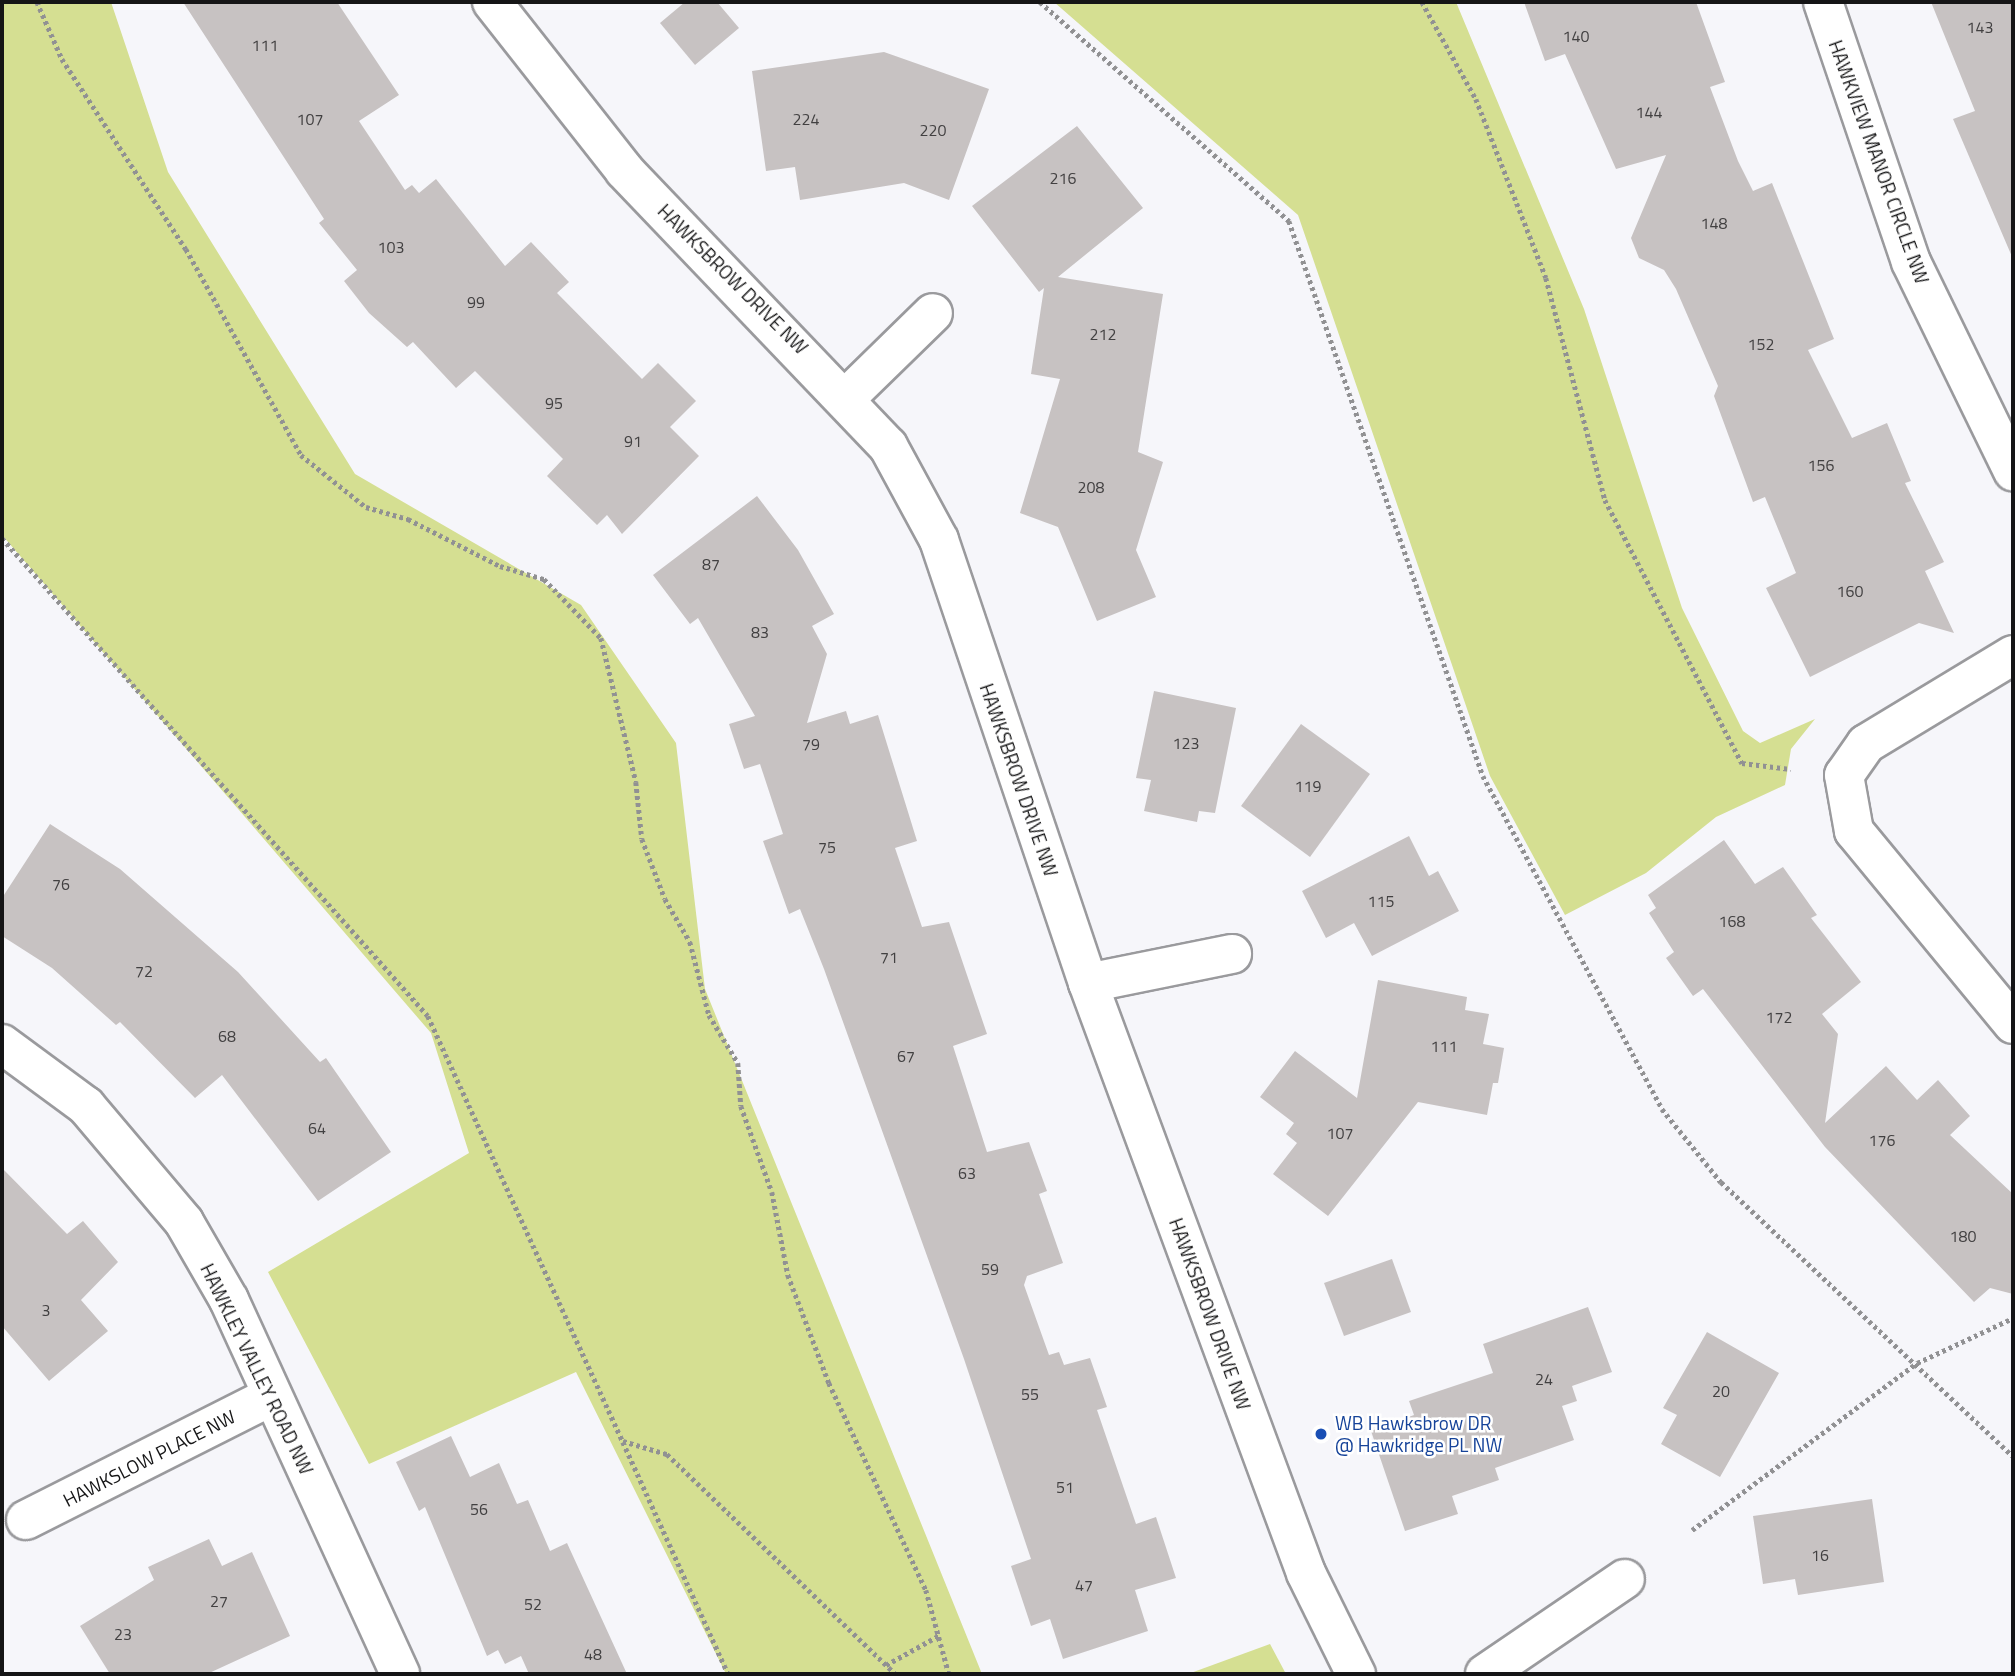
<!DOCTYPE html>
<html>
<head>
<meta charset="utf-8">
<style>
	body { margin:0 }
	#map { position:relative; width:2015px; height:1676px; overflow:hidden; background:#f6f6fa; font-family:"Titillium Web",sans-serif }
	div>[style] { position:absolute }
	.green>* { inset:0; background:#d5df92 }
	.building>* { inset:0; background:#c7c2c2 }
	.path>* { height:4.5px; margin-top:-2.25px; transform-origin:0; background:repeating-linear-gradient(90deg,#919193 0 3.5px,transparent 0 7px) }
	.roads { filter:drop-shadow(2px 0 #9a9a9d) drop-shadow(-2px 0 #9a9a9d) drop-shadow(0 2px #9a9a9d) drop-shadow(0 -2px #9a9a9d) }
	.minor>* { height:38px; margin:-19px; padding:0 19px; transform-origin:19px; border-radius:19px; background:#fff }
	.dots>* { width:19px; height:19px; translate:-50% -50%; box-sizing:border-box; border:4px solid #fff; border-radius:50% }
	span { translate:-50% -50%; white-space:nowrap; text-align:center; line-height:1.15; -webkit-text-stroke:5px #fff; paint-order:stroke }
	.number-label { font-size:16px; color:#424041 }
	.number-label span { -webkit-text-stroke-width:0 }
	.street-label { font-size:19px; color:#151516 }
	.transit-label { font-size:19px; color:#164399 }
	.left { translate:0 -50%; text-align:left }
	.frame { position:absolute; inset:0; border:4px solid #151516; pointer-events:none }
</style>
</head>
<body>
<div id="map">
	<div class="green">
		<div style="clip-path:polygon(2px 2px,111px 2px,168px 172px,355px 474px,581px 605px,676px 743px,705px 989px,982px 1674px,726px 1674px,576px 1372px,369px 1464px,268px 1272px,469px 1153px,431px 1033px,2px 535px)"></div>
		<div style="clip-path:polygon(1054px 2px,1456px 2px,1584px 309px,1682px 608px,1743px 731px,1760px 743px,1815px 719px,1791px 749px,1785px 785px,1716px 817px,1646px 873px,1565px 915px,1490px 776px,1298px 215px)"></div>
		<div style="clip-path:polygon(1270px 1644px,1286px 1674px,1188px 1674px)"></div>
	</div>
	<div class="building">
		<div style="clip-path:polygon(183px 2px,337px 2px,399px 95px,359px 121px,405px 190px,412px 185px,419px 193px,436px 179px,505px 266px,531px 242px,569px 282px,557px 293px,642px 379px,658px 363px,696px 401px,670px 427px,699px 456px,622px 534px,607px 515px,597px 525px,547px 476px,563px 459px,475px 371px,456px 388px,413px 342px,407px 347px,369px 313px,344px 281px,357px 270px,319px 223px,324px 219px)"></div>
		<div style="clip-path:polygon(685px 2px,717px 2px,739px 28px,695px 65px,660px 23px)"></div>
		<div style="clip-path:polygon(1524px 2px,1696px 2px,1725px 82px,1710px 87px,1738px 161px,1753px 191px,1772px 183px,1834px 339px,1808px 350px,1852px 438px,1887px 423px,1911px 481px,1905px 483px,1944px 562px,1925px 571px,1954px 633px,1919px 623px,1810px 677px,1766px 588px,1796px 573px,1765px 497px,1753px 502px,1714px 396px,1718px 386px,1676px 289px,1664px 270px,1639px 258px,1631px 238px,1666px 155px,1616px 169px,1565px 54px,1545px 61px)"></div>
		<div style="clip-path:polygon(1931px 2px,2013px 2px,2013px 259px,1953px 119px,1975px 111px)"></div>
		<div style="clip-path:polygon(884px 52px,989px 89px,949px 200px,904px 183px,800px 200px,795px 167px,766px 171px,752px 71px)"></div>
		<div style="clip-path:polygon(1077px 126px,1143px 208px,1058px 277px,1163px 294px,1138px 452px,1163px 462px,1136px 550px,1156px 597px,1097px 621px,1058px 527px,1020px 513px,1060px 379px,1031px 374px,1044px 288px,1039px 292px,972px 206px)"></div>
		<div style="clip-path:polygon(757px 496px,798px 550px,834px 614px,812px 626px,827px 654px,807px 723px,846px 711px,850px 724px,878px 715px,917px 841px,895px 848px,922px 927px,949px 922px,987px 1034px,953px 1046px,987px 1152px,1029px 1142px,1047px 1191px,1039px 1194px,1063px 1263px,1027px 1276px,1024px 1285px,1049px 1355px,1059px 1352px,1064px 1365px,1090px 1358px,1107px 1407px,1097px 1410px,1136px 1524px,1156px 1517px,1176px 1578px,1135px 1590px,1148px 1631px,1063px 1659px,1050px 1619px,1031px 1626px,1011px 1566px,1031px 1559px,964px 1359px,824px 969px,800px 909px,789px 914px,763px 841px,783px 834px,760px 764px,744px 769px,729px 724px,755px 716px,698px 618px,690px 624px,653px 575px)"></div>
		<div style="clip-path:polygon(1154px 691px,1236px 708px,1215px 813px,1199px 811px,1197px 822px,1144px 811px,1151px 780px,1136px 778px)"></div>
		<div style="clip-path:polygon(1301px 724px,1370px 774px,1310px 857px,1241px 806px)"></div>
		<div style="clip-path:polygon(50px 824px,120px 869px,238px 972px,320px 1062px,326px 1058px,391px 1152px,318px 1201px,222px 1075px,195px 1098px,120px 1022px,116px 1025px,52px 968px,2px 936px,2px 898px)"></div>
		<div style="clip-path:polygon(1409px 836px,1429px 876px,1438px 871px,1459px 911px,1372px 956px,1354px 923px,1326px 938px,1302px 891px)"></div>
		<div style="clip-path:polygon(1724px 840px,1755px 884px,1783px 867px,1817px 915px,1811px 918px,1861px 982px,1822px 1014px,1838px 1034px,1825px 1123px,1886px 1066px,1917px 1100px,1938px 1080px,1970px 1116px,1950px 1135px,2013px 1194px,2013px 1294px,1990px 1288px,1974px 1302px,1825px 1147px,1703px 989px,1693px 996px,1666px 958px,1674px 952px,1649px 913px,1656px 908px,1648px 895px)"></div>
		<div style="clip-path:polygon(1378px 980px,1467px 997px,1465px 1010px,1489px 1014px,1483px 1044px,1504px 1048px,1498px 1083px,1493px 1083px,1487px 1115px,1418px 1102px,1328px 1216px,1273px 1174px,1297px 1143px,1286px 1134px,1294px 1123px,1260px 1097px,1295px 1051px,1357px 1098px)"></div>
		<div style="clip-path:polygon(2px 1168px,67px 1234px,83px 1221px,118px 1262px,81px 1300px,108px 1331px,49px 1381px,2px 1326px)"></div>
		<div style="clip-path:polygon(1392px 1259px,1411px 1312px,1344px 1336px,1324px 1283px)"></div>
		<div style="clip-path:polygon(1588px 1307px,1612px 1372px,1572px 1386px,1577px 1401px,1562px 1406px,1574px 1440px,1495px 1468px,1499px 1480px,1452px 1496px,1458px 1514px,1405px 1531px,1371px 1431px,1414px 1415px,1409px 1401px,1493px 1373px,1483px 1344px)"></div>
		<div style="clip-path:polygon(1707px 1332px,1779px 1373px,1720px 1477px,1661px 1444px,1677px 1415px,1663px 1408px)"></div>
		<div style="clip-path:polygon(451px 1436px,470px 1477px,499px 1463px,517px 1504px,528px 1500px,550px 1551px,567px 1543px,627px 1674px,529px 1674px,521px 1656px,505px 1664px,498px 1650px,487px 1656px,425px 1507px,419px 1511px,396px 1462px)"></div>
		<div style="clip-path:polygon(1872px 1499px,1884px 1582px,1798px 1595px,1795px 1579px,1763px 1584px,1753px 1516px)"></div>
		<div style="clip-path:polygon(209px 1539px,222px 1566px,252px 1552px,290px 1636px,207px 1674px,110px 1674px,80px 1626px,154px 1580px,148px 1567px)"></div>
	</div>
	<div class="path">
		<div style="left:37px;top:2px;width:62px;rotate:66.3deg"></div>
		<div style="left:62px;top:59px;width:227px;rotate:56.9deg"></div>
		<div style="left:186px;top:249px;width:236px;rotate:60.8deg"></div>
		<div style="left:301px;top:455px;width:83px;rotate:38.7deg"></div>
		<div style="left:366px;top:507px;width:44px;rotate:15.9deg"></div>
		<div style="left:408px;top:519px;width:103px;rotate:27.1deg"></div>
		<div style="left:500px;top:566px;width:46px;rotate:16.5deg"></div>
		<div style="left:544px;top:579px;width:82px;rotate:46deg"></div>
		<div style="left:601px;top:638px;width:148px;rotate:76.3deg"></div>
		<div style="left:636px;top:782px;width:57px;rotate:84deg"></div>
		<div style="left:642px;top:839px;width:64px;rotate:69deg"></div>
		<div style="left:665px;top:899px;width:50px;rotate:59.8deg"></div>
		<div style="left:690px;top:942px;width:75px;rotate:75.4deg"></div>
		<div style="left:709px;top:1015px;width:56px;rotate:58.9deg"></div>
		<div style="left:738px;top:1063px;width:43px;rotate:86deg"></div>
		<div style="left:741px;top:1106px;width:91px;rotate:70.2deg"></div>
		<div style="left:772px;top:1192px;width:85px;rotate:79.1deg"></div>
		<div style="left:788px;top:1275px;width:116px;rotate:69.2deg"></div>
		<div style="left:829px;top:1383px;width:229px;rotate:64.9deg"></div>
		<div style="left:926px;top:1590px;width:87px;rotate:74.7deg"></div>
		<div style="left:1040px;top:2px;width:332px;rotate:41.3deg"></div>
		<div style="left:1289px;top:221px;width:588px;rotate:70.73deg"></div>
		<div style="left:1483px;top:776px;width:378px;rotate:61.7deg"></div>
		<div style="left:1662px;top:1109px;width:94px;rotate:51.1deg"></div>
		<div style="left:1721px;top:1182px;width:400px;rotate:43.2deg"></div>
		<div style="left:1422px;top:2px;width:111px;rotate:60.9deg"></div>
		<div style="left:1476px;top:99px;width:192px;rotate:68.6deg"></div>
		<div style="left:1546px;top:278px;width:230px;rotate:75.1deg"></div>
		<div style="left:1605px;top:500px;width:297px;rotate:62.5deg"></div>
		<div style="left:1742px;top:763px;width:49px;rotate:7deg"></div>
		<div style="left:2px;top:538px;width:640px;rotate:48.29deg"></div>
		<div style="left:428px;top:1016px;width:468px;rotate:65.4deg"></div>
		<div style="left:623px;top:1441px;width:46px;rotate:16.5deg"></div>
		<div style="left:667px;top:1454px;width:318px;rotate:43.9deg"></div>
		<div style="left:623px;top:1442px;width:255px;rotate:65.6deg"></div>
		<div style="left:1692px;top:1530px;width:280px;rotate:-36.6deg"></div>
		<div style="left:1917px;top:1363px;width:106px;rotate:-25.1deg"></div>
		<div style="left:886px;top:1665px;width:60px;rotate:-29.1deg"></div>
	</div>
	<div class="roads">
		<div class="minor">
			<div style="left:492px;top:2px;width:214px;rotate:51.8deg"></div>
			<div style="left:624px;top:170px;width:382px;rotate:46.3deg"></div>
			<div style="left:888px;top:446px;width:107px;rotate:61.5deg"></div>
			<div style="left:939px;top:540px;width:467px;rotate:71.4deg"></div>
			<div style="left:1088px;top:983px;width:629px;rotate:69.72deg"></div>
			<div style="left:1306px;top:1573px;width:113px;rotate:63.7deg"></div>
			<div style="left:1823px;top:2px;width:274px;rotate:71.3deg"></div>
			<div style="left:1911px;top:262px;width:233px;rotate:64deg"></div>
			<div style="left:847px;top:397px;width:120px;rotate:-44.3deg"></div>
			<div style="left:2013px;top:655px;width:172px;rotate:148.8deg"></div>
			<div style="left:1866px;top:744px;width:38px;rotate:125deg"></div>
			<div style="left:1844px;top:775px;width:57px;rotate:79.9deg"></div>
			<div style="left:1854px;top:831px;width:250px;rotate:50.5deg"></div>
			<div style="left:1088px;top:983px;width:147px;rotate:-11.4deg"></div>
			<div style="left:2px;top:1044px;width:104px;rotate:36.4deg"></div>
			<div style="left:86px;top:1106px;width:152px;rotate:49.8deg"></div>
			<div style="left:184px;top:1222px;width:90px;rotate:60deg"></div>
			<div style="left:229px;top:1300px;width:411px;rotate:65.4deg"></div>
			<div style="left:26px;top:1520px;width:275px;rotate:-26.8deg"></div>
			<div style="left:1485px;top:1674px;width:169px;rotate:-34.2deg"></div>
		</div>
	</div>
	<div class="dots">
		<div style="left:1321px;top:1434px;background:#1a4fb4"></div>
	</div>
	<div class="number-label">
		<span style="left:1980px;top:27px">143</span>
		<span style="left:1576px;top:36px">140</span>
		<span style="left:265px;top:45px">111</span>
		<span style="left:1649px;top:112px">144</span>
		<span style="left:310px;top:119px">107</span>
		<span style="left:806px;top:119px">224</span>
		<span style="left:933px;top:130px">220</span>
		<span style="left:1063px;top:178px">216</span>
		<span style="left:1714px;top:223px">148</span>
		<span style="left:391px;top:247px">103</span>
		<span style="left:476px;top:302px">99</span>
		<span style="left:1103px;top:334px">212</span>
		<span style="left:1761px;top:344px">152</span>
		<span style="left:554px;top:403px">95</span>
		<span style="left:633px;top:441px">91</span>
		<span style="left:1821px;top:465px">156</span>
		<span style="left:1091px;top:487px">208</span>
		<span style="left:711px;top:564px">87</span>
		<span style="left:1850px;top:591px">160</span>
		<span style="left:760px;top:632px">83</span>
		<span style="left:1186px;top:743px">123</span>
		<span style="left:811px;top:744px">79</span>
		<span style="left:1308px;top:786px">119</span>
		<span style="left:827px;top:847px">75</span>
		<span style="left:61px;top:884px">76</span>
		<span style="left:1381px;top:901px">115</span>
		<span style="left:1732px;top:921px">168</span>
		<span style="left:889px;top:957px">71</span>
		<span style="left:144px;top:971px">72</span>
		<span style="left:1779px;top:1017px">172</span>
		<span style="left:227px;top:1036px">68</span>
		<span style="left:1444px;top:1046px">111</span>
		<span style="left:906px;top:1056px">67</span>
		<span style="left:317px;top:1128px">64</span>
		<span style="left:1340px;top:1133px">107</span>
		<span style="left:1882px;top:1140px">176</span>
		<span style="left:967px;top:1173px">63</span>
		<span style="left:1963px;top:1236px">180</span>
		<span style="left:990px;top:1269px">59</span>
		<span style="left:46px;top:1310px">3</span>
		<span style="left:1544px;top:1379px">24</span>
		<span style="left:1721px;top:1391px">20</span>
		<span style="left:1030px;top:1394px">55</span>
		<span style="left:1065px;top:1487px">51</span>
		<span style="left:479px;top:1509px">56</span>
		<span style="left:1820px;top:1555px">16</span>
		<span style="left:1084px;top:1585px">47</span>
		<span style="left:219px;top:1601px">27</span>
		<span style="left:533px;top:1604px">52</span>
		<span style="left:123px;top:1634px">23</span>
		<span style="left:593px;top:1654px">48</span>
	</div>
	<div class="street-label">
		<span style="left:1879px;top:162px;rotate:70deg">HAWKVIEW MANOR CIRCLE NW</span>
		<span style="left:733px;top:279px;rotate:45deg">HAWKSBROW DRIVE NW</span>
		<span style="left:1019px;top:780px;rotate:71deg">HAWKSBROW DRIVE NW</span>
		<span style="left:1210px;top:1314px;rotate:70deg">HAWKSBROW DRIVE NW</span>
		<span style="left:257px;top:1369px;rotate:64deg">HAWKLEY VALLEY ROAD NW</span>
		<span style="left:149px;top:1458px;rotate:-27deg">HAWKSLOW PLACE NW</span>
	</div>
	<div class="transit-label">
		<span class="left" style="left:1335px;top:1434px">WB Hawksbrow DR<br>@ Hawkridge PL NW</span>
	</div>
	<div class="frame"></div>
</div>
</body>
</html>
